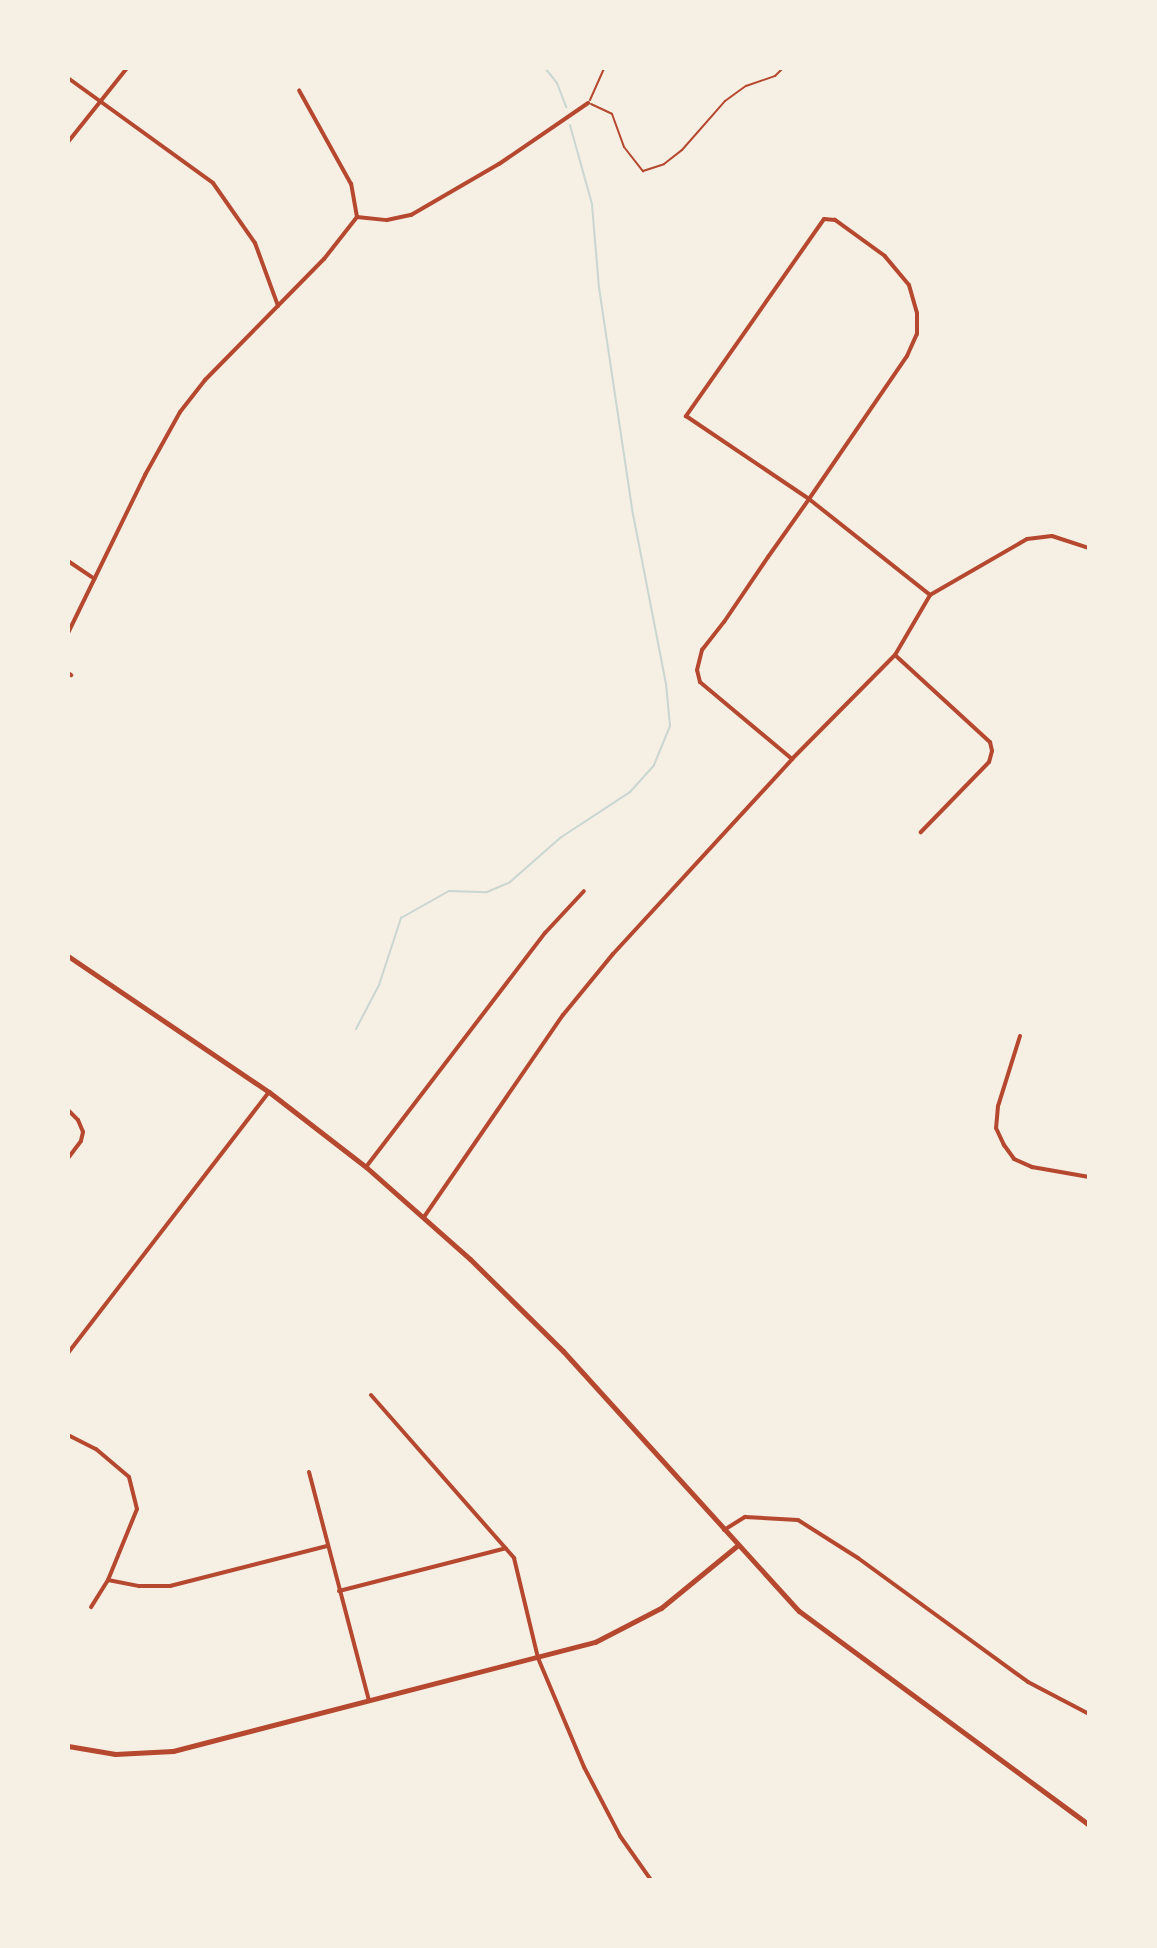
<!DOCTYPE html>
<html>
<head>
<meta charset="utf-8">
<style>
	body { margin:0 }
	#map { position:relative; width:1157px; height:1948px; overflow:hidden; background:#f6efe4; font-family:Rubik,sans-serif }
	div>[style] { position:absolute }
	.stream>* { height:2px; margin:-1px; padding:0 1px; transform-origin:1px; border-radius:1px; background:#c9d6d2 }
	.path>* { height:2px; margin:-1px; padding:0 1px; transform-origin:1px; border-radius:1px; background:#b5482f }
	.minor>* { height:4px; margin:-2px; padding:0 2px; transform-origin:2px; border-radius:2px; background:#b5482f }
	.tertiary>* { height:5px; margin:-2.5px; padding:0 2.5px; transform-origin:2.5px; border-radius:2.5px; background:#b5482f }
	.secondary>* { height:5px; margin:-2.5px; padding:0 2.5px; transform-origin:2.5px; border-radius:2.5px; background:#b5482f }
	span { translate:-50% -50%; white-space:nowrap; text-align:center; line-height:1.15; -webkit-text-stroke:6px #f6efe4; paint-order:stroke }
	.frame { position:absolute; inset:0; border:70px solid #f6efe4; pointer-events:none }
</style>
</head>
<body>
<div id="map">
	<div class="stream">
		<div style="left:545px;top:68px;width:19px;rotate:51deg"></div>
		<div style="left:557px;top:83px;width:26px;rotate:69deg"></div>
		<div style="left:356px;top:1029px;width:50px;rotate:-62.4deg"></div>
		<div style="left:379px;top:985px;width:71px;rotate:-71.8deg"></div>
		<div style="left:401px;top:918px;width:55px;rotate:-29.4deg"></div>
		<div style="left:449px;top:891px;width:38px;rotate:2deg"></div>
		<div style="left:487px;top:892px;width:25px;rotate:-23deg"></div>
		<div style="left:510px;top:882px;width:67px;rotate:-41.3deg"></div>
		<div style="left:560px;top:838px;width:84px;rotate:-33.3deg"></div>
		<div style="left:630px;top:792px;width:36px;rotate:-48deg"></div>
		<div style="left:654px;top:765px;width:42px;rotate:-67.7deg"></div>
		<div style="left:670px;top:726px;width:42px;rotate:-95.4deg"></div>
		<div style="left:666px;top:684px;width:172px;rotate:-101deg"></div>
		<div style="left:633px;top:515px;width:230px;rotate:-98.5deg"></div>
		<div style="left:599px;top:288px;width:84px;rotate:-94.8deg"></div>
		<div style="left:592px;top:204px;width:82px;rotate:-105.6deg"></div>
	</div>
	<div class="path">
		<div style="left:590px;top:100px;width:35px;rotate:-66deg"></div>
		<div style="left:591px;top:104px;width:23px;rotate:25deg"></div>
		<div style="left:612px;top:114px;width:35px;rotate:70deg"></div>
		<div style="left:624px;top:147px;width:31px;rotate:52deg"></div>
		<div style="left:643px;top:171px;width:22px;rotate:-18deg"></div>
		<div style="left:664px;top:164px;width:23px;rotate:-38deg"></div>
		<div style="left:682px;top:150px;width:65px;rotate:-48.7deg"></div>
		<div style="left:725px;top:101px;width:26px;rotate:-36deg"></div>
		<div style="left:746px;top:86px;width:31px;rotate:-19deg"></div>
		<div style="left:775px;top:76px;width:11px;rotate:-45deg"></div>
	</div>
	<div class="minor">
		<div style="left:68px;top:78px;width:179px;rotate:35.9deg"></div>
		<div style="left:213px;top:183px;width:73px;rotate:55deg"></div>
		<div style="left:255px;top:243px;width:67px;rotate:69.9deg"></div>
		<div style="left:68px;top:142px;width:95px;rotate:-51.4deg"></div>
		<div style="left:357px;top:217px;width:30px;rotate:6deg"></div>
		<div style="left:387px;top:220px;width:25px;rotate:-12deg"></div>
		<div style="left:411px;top:215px;width:102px;rotate:-30.1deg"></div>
		<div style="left:499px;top:164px;width:108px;rotate:-34.4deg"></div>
		<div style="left:68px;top:561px;width:32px;rotate:34deg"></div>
		<div style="left:68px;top:633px;width:176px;rotate:-64deg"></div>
		<div style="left:145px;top:475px;width:72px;rotate:-60.9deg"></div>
		<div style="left:180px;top:412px;width:41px;rotate:-52deg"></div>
		<div style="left:205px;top:380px;width:170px;rotate:-45.5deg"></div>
		<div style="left:324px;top:259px;width:53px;rotate:-51.8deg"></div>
		<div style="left:357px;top:217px;width:34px;rotate:-100deg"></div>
		<div style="left:351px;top:184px;width:107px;rotate:-119deg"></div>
		<div style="left:895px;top:655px;width:129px;rotate:42.5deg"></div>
		<div style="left:990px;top:742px;width:9px;rotate:77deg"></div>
		<div style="left:992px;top:751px;width:11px;rotate:105deg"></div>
		<div style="left:989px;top:762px;width:98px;rotate:134.2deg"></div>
		<div style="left:68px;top:673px;width:4px;rotate:34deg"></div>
		<div style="left:792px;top:759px;width:120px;rotate:-140.1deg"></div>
		<div style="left:700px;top:682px;width:12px;rotate:-104deg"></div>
		<div style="left:697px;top:670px;width:21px;rotate:-76deg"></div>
		<div style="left:702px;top:650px;width:36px;rotate:-52deg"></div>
		<div style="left:724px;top:622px;width:78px;rotate:-55.9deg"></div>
		<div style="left:768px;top:557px;width:71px;rotate:-54.7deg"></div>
		<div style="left:809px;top:499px;width:173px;rotate:-55.6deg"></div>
		<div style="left:907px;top:356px;width:24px;rotate:-66deg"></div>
		<div style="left:917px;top:334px;width:21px;rotate:-90deg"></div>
		<div style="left:917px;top:313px;width:29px;rotate:-106deg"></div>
		<div style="left:909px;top:285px;width:38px;rotate:-130deg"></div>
		<div style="left:885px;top:256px;width:62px;rotate:-144.2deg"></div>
		<div style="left:835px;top:220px;width:11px;rotate:-175deg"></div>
		<div style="left:824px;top:219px;width:241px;rotate:125deg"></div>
		<div style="left:686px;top:416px;width:148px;rotate:34deg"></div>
		<div style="left:809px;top:499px;width:154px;rotate:38.4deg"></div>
		<div style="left:1020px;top:1036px;width:73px;rotate:107.4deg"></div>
		<div style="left:998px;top:1106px;width:22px;rotate:95deg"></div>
		<div style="left:996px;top:1128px;width:19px;rotate:65deg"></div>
		<div style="left:1004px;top:1145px;width:17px;rotate:54deg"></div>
		<div style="left:1014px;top:1159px;width:20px;rotate:24deg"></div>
		<div style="left:1032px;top:1167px;width:58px;rotate:10deg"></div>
		<div style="left:68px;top:1110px;width:14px;rotate:45deg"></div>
		<div style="left:78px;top:1120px;width:13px;rotate:67deg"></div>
		<div style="left:83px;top:1132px;width:9px;rotate:103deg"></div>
		<div style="left:81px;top:1141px;width:21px;rotate:127deg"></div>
		<div style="left:366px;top:1167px;width:295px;rotate:-52.6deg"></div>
		<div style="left:545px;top:933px;width:57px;rotate:-47.1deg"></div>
		<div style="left:424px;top:1217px;width:245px;rotate:-55.5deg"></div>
		<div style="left:563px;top:1015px;width:79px;rotate:-50.7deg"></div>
		<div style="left:613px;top:954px;width:265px;rotate:-47.4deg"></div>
		<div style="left:792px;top:759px;width:146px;rotate:-45.3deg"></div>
		<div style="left:895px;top:655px;width:69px;rotate:-59.7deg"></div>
		<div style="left:930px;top:595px;width:112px;rotate:-30deg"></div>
		<div style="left:1027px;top:539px;width:25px;rotate:-7deg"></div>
		<div style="left:1052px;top:536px;width:39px;rotate:18deg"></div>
		<div style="left:68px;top:1353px;width:329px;rotate:-52.4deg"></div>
		<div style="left:371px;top:1395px;width:217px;rotate:48.7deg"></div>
		<div style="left:514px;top:1558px;width:103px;rotate:76.5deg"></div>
		<div style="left:538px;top:1658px;width:118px;rotate:67.1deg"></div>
		<div style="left:584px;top:1767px;width:78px;rotate:62.4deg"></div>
		<div style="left:620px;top:1836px;width:54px;rotate:54.8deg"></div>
		<div style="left:68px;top:1435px;width:31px;rotate:27deg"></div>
		<div style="left:96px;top:1449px;width:43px;rotate:40.3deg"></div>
		<div style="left:129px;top:1477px;width:33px;rotate:76deg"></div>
		<div style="left:137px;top:1509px;width:77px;rotate:112.2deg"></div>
		<div style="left:108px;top:1580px;width:32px;rotate:122deg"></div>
		<div style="left:309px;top:1472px;width:236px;rotate:75.3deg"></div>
		<div style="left:724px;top:1530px;width:25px;rotate:-32deg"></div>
		<div style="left:745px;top:1517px;width:53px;rotate:3.2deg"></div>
		<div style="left:798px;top:1520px;width:71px;rotate:32.3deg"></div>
		<div style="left:858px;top:1558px;width:210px;rotate:36.1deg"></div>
		<div style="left:1028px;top:1682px;width:69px;rotate:27.7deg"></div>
		<div style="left:108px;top:1580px;width:32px;rotate:11deg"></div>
		<div style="left:139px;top:1586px;width:31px"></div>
		<div style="left:170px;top:1586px;width:162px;rotate:-14.3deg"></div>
		<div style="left:339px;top:1591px;width:172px;rotate:-14.4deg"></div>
	</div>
	<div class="tertiary">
		<div style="left:68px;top:1746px;width:48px;rotate:9.7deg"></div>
		<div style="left:115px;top:1754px;width:58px;rotate:-3deg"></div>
		<div style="left:173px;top:1751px;width:436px;rotate:-14.5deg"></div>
		<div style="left:595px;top:1642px;width:74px;rotate:-27.3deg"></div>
		<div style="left:661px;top:1608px;width:99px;rotate:-39.3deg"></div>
	</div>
	<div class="secondary">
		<div style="left:68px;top:956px;width:243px;rotate:34.1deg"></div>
		<div style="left:269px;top:1092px;width:123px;rotate:37.7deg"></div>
		<div style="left:366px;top:1167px;width:139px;rotate:41.5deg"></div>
		<div style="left:470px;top:1259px;width:131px;rotate:44.7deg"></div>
		<div style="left:563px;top:1351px;width:351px;rotate:47.8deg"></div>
		<div style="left:799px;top:1611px;width:360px;rotate:36.4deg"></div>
	</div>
	<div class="frame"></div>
</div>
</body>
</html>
